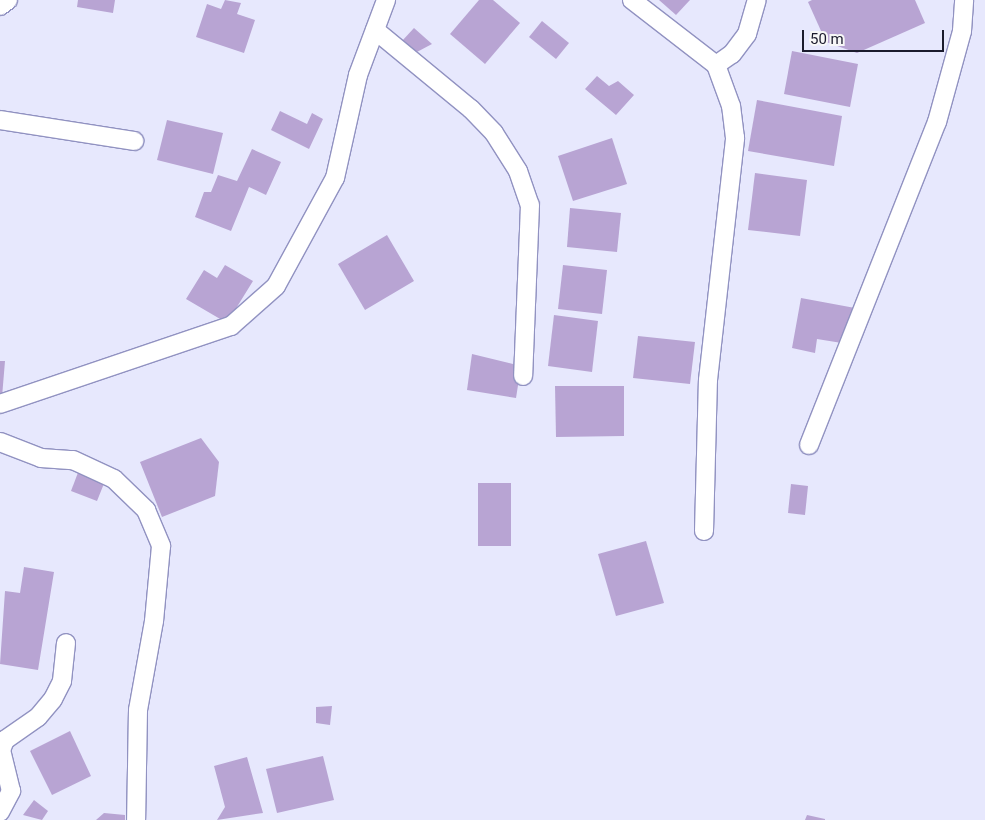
<!DOCTYPE html>
<html>
<head>
<meta charset="utf-8">
<style>
	body { margin:0 }
	#map { position:relative; width:985px; height:820px; overflow:hidden; background:#e7e8fd; font-family:Roboto,sans-serif }
	div>[style] { position:absolute }
	.building>* { inset:0; background:#b8a4d3 }
	.roads { filter:drop-shadow(1px 0 #9192c1) drop-shadow(-1px 0 #9192c1) drop-shadow(0 1px #9192c1) drop-shadow(0 -1px #9192c1) }
	.minor>* { height:18px; margin:-9px; padding:0 9px; transform-origin:9px; border-radius:9px; background:#fff }
	span { translate:-50% -50%; white-space:nowrap; text-align:center; line-height:1.15; -webkit-text-stroke:5px #f7f7f7; paint-order:stroke }
	.scale { position:absolute; left:802px; top:30px; width:142px; height:22px; box-sizing:border-box; border:2px solid #1b1b2d; border-top:0; padding-left:6px; font-size:15px; line-height:18px; white-space:nowrap; color:#1b1b2d; -webkit-text-stroke:4px #f7f7f7; paint-order:stroke }
</style>
</head>
<body>
<div id="map">
	<div class="building">
		<div style="clip-path:polygon(78px 0,115px 0,113px 13px,77px 7px)"></div>
		<div style="clip-path:polygon(225px 0,241px 3px,237px 14px,255px 20px,244px 53px,196px 37px,207px 4px,221px 9px)"></div>
		<div style="clip-path:polygon(479px 0,493px 0,520px 23px,485px 64px,450px 34px)"></div>
		<div style="clip-path:polygon(659px 0,690px 0,676px 15px)"></div>
		<div style="clip-path:polygon(812px 0,915px 0,925px 23px,857px 53px,826px 42px,808px 2px)"></div>
		<div style="clip-path:polygon(542px 21px,569px 43px,556px 59px,529px 37px)"></div>
		<div style="clip-path:polygon(414px 28px,432px 44px,415px 53px,402px 41px)"></div>
		<div style="clip-path:polygon(792px 51px,858px 64px,850px 107px,784px 94px)"></div>
		<div style="clip-path:polygon(597px 76px,609px 86px,618px 81px,634px 95px,616px 115px,585px 89px)"></div>
		<div style="clip-path:polygon(757px 100px,842px 116px,834px 166px,748px 151px)"></div>
		<div style="clip-path:polygon(280px 111px,307px 124px,312px 113px,323px 119px,309px 149px,271px 130px)"></div>
		<div style="clip-path:polygon(167px 120px,223px 133px,213px 174px,157px 160px)"></div>
		<div style="clip-path:polygon(612px 138px,627px 184px,573px 201px,558px 156px)"></div>
		<div style="clip-path:polygon(252px 149px,281px 162px,266px 195px,249px 187px,231px 231px,195px 217px,204px 192px,211px 192px,218px 175px,237px 181px)"></div>
		<div style="clip-path:polygon(755px 173px,807px 180px,800px 236px,748px 230px)"></div>
		<div style="clip-path:polygon(570px 208px,621px 213px,617px 252px,567px 247px)"></div>
		<div style="clip-path:polygon(387px 235px,414px 281px,365px 310px,338px 264px)"></div>
		<div style="clip-path:polygon(225px 265px,253px 281px,227px 323px,186px 299px,204px 270px,217px 278px)"></div>
		<div style="clip-path:polygon(563px 265px,607px 270px,602px 314px,558px 309px)"></div>
		<div style="clip-path:polygon(801px 298px,855px 308px,848px 344px,817px 339px,815px 353px,792px 348px)"></div>
		<div style="clip-path:polygon(554px 315px,598px 321px,592px 372px,548px 366px)"></div>
		<div style="clip-path:polygon(638px 336px,695px 342px,690px 384px,633px 378px)"></div>
		<div style="clip-path:polygon(472px 354px,521px 366px,516px 398px,467px 390px)"></div>
		<div style="clip-path:polygon(0 361px,5px 361px,2px 397px,0 397px)"></div>
		<div style="clip-path:polygon(555px 386px,624px 386px,624px 436px,556px 437px)"></div>
		<div style="clip-path:polygon(201px 438px,219px 462px,215px 496px,162px 517px,140px 462px)"></div>
		<div style="clip-path:polygon(79px 470px,105px 481px,97px 501px,71px 491px)"></div>
		<div style="clip-path:polygon(478px 483px,511px 483px,511px 546px,478px 546px)"></div>
		<div style="clip-path:polygon(791px 484px,808px 486px,805px 515px,788px 513px)"></div>
		<div style="clip-path:polygon(646px 541px,664px 603px,616px 616px,598px 554px)"></div>
		<div style="clip-path:polygon(24px 567px,54px 572px,38px 670px,0 664px,5px 591px,20px 593px)"></div>
		<div style="clip-path:polygon(332px 706px,330px 725px,316px 723px,316px 707px)"></div>
		<div style="clip-path:polygon(70px 731px,91px 776px,52px 795px,30px 751px)"></div>
		<div style="clip-path:polygon(323px 756px,334px 800px,277px 813px,266px 769px)"></div>
		<div style="clip-path:polygon(247px 757px,263px 813px,217px 820px,225px 807px,214px 766px)"></div>
		<div style="clip-path:polygon(34px 800px,48px 811px,42px 820px,23px 815px)"></div>
		<div style="clip-path:polygon(104px 813px,125px 815px,125px 820px,96px 820px)"></div>
		<div style="clip-path:polygon(807px 815px,825px 819px,825px 820px,805px 820px)"></div>
	</div>
	<div class="roads">
		<div class="minor">
			<div style="left:632px;top:0;width:106px;rotate:37.7deg"></div>
			<div style="left:716px;top:65px;width:19px;rotate:-35deg"></div>
			<div style="left:732px;top:54px;width:25px;rotate:-53deg"></div>
			<div style="left:747px;top:34px;width:35px;rotate:-74deg"></div>
			<div style="left:0;top:6px;width:10px;rotate:-37deg"></div>
			<div style="left:375px;top:30px;width:124px;rotate:39.5deg"></div>
			<div style="left:471px;top:109px;width:33px;rotate:46deg"></div>
			<div style="left:494px;top:133px;width:45px;rotate:57.7deg"></div>
			<div style="left:518px;top:171px;width:36px;rotate:71deg"></div>
			<div style="left:530px;top:205px;width:171px;rotate:92.3deg"></div>
			<div style="left:0;top:120px;width:136px;rotate:8.9deg"></div>
			<div style="left:0;top:404px;width:244px;rotate:-18.7deg"></div>
			<div style="left:231px;top:326px;width:60px;rotate:-41.6deg"></div>
			<div style="left:276px;top:286px;width:123px;rotate:-61.4deg"></div>
			<div style="left:335px;top:178px;width:106px;rotate:-77.4deg"></div>
			<div style="left:358px;top:75px;width:80px;rotate:-69.5deg"></div>
			<div style="left:0;top:442px;width:44px;rotate:21.3deg"></div>
			<div style="left:41px;top:458px;width:32px;rotate:4deg"></div>
			<div style="left:73px;top:460px;width:45px;rotate:24.9deg"></div>
			<div style="left:114px;top:479px;width:45px;rotate:44.1deg"></div>
			<div style="left:146px;top:510px;width:39px;rotate:67deg"></div>
			<div style="left:161px;top:546px;width:75px;rotate:95.3deg"></div>
			<div style="left:154px;top:621px;width:90px;rotate:100.2deg"></div>
			<div style="left:138px;top:710px;width:110px;rotate:91deg"></div>
			<div style="left:809px;top:445px;width:347px;rotate:-68.4deg"></div>
			<div style="left:937px;top:122px;width:94px;rotate:-74.6deg"></div>
			<div style="left:962px;top:31px;width:31px;rotate:-86deg"></div>
			<div style="left:704px;top:531px;width:151px;rotate:-88.5deg"></div>
			<div style="left:708px;top:380px;width:244px;rotate:-83.6deg"></div>
			<div style="left:735px;top:138px;width:32px;rotate:-97deg"></div>
			<div style="left:731px;top:106px;width:44px;rotate:-110.1deg"></div>
			<div style="left:0;top:812px;width:24px;rotate:-62deg"></div>
			<div style="left:11px;top:791px;width:42px;rotate:-103.7deg"></div>
			<div style="left:1px;top:750px;width:11px;rotate:-68deg"></div>
			<div style="left:5px;top:740px;width:40px;rotate:-34.9deg"></div>
			<div style="left:38px;top:717px;width:23px;rotate:-50deg"></div>
			<div style="left:53px;top:699px;width:20px;rotate:-63deg"></div>
			<div style="left:62px;top:681px;width:38px;rotate:-84deg"></div>
		</div>
	</div>
	<div class="scale">50 m</div>
</div>
</body>
</html>
